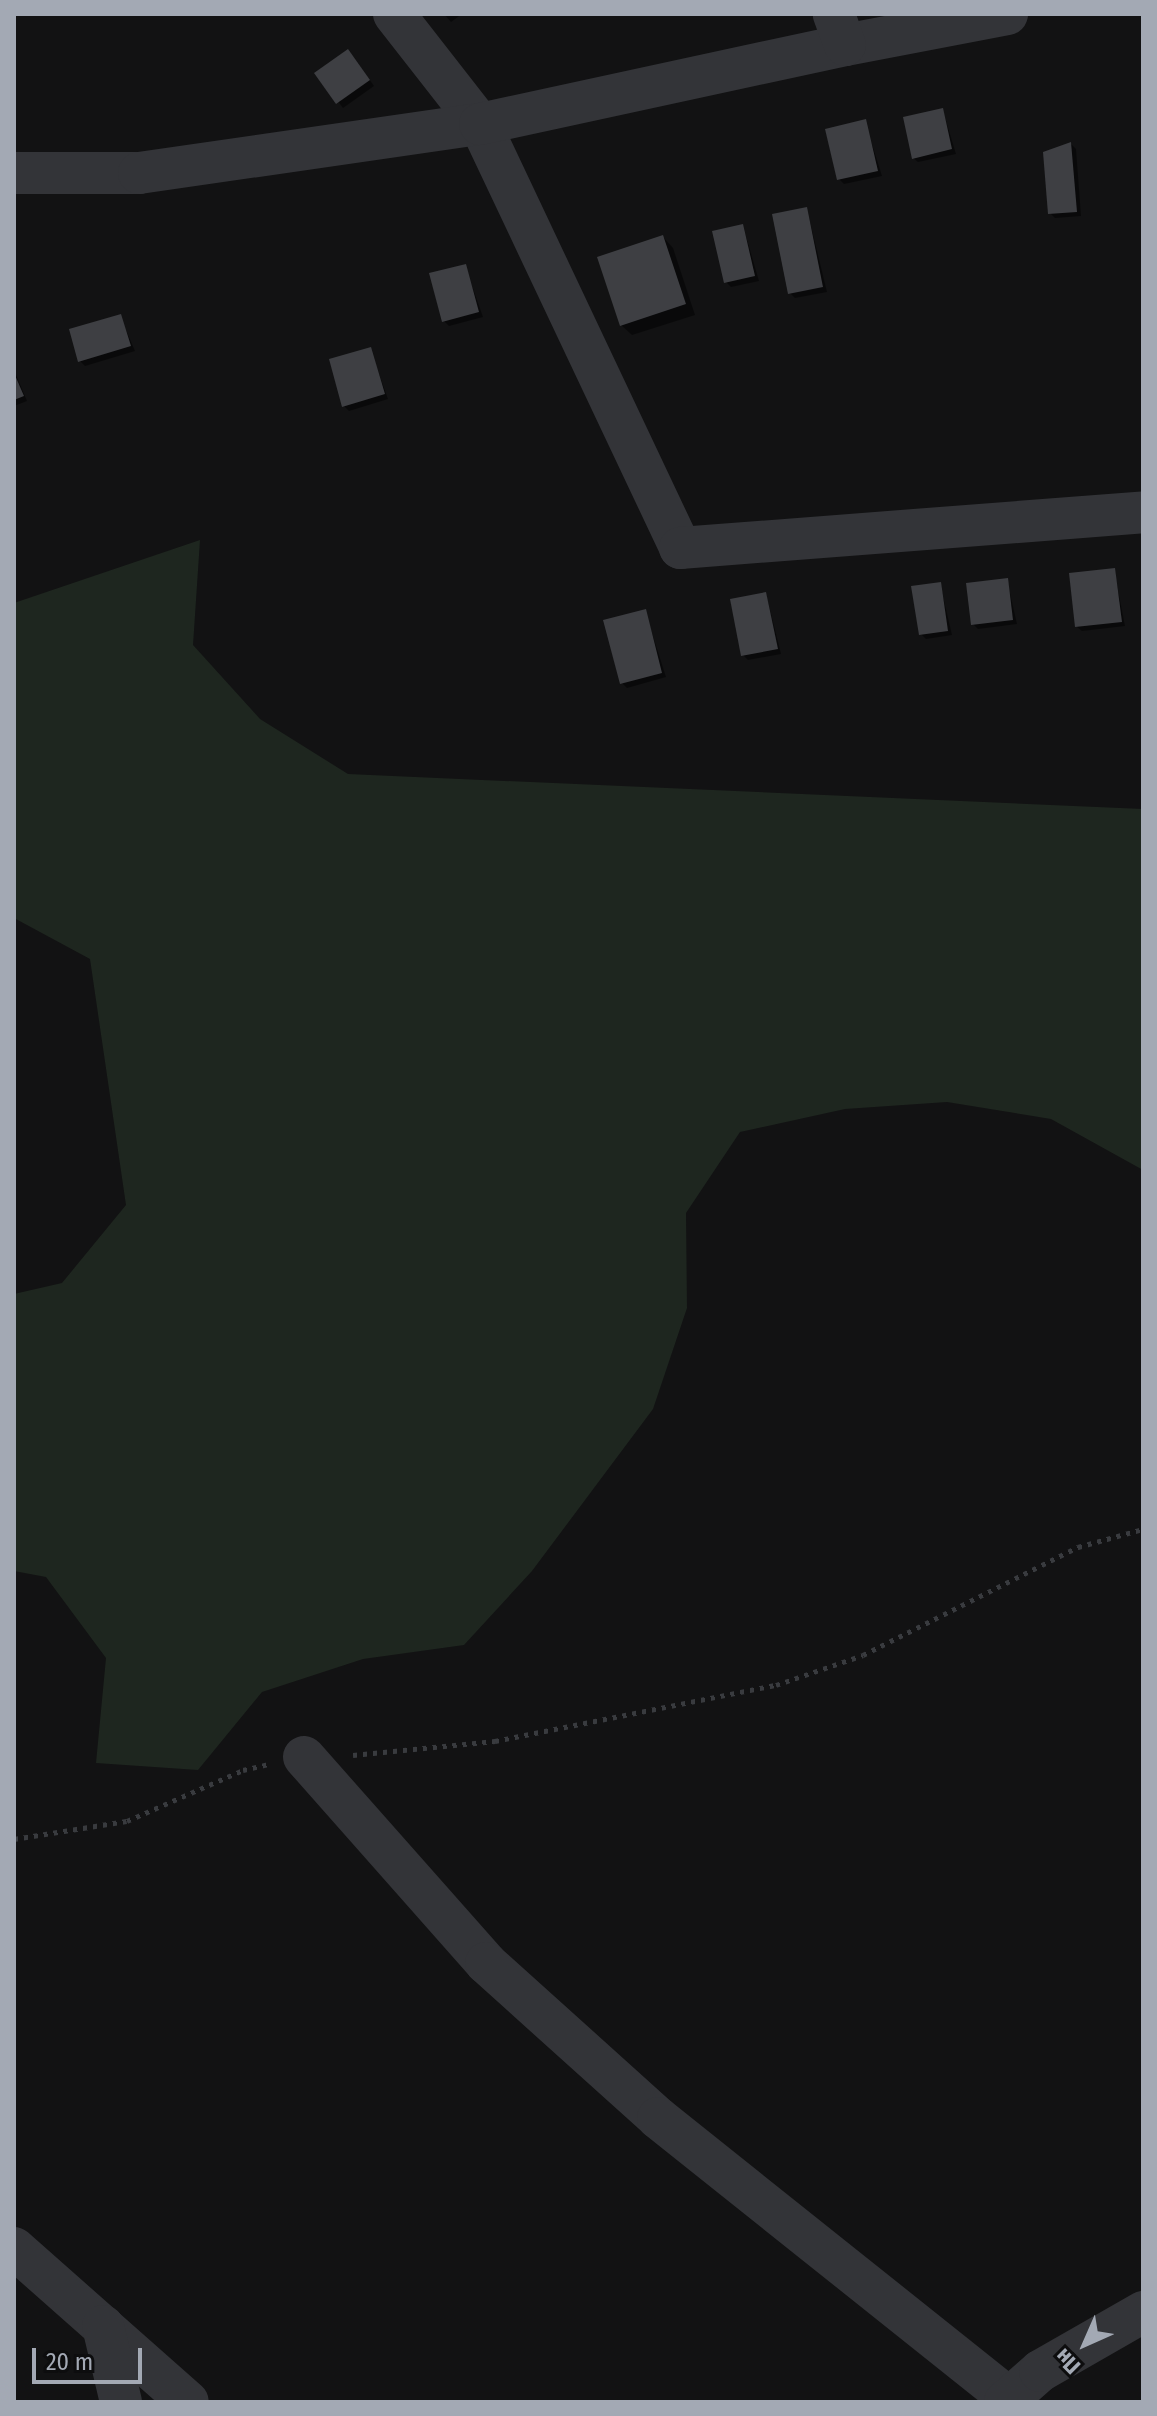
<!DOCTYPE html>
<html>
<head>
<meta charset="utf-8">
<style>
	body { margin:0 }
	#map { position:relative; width:1157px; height:2416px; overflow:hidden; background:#121213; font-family:"Fira Sans Condensed",sans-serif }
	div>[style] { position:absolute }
	.green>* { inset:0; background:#1e261f }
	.shadow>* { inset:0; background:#0007 }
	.building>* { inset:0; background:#3e3f43 }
	.path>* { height:5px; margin-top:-2.5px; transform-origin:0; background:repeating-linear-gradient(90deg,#393b3f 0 4px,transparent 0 10px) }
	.minor>* { height:42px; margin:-21px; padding:0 21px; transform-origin:21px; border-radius:21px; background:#333438 }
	span { translate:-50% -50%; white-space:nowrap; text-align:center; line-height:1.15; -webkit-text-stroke:6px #0d0d0e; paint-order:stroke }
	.frame { position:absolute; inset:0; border:16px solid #a3a9b4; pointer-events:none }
	.north { position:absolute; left:1045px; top:2304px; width:80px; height:80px; -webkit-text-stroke:6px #0d0d0e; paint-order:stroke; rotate:225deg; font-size:22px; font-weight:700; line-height:32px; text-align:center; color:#a3a9b4 }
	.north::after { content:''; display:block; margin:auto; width:28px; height:36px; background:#a3a9b4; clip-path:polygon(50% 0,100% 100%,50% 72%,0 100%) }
	.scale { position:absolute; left:32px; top:2348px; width:110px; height:36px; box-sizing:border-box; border:4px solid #a3a9b4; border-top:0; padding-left:10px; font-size:24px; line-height:28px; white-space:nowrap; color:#a3a9b4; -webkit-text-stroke:6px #0d0d0e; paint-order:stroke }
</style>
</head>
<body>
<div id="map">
	<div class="green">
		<div style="clip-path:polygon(200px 540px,193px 645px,260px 719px,348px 774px,1143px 809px,1143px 1170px,1051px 1119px,947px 1102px,845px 1109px,740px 1132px,686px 1213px,687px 1308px,653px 1409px,532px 1571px,464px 1645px,363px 1659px,262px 1692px,198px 1770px,96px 1763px,106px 1658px,46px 1577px,14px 1571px,14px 1294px,62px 1283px,126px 1205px,90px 959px,14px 918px,14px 603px)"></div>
	</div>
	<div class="shadow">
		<div style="clip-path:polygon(444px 14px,462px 14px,451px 22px)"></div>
		<div style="clip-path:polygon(353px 56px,374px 86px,343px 108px,317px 73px)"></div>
		<div style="clip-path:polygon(943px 111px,956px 154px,918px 162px,913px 158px)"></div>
		<div style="clip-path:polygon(865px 122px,882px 176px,844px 184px,839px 179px)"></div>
		<div style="clip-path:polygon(1071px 144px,1076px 149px,1081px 216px,1055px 218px,1050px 213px)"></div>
		<div style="clip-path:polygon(807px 210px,827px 292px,795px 298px,790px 293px)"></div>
		<div style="clip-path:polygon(743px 226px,759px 281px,731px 287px,726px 282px)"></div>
		<div style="clip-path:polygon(663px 237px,673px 248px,695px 315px,632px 335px,621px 325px)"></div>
		<div style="clip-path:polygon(465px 266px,483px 317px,449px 326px,444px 321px)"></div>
		<div style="clip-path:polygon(120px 316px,135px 351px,85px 366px,80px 361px)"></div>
		<div style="clip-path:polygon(370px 349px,388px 399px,349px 411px,344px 406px)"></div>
		<div style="clip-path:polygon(14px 370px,27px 401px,14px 406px)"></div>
		<div style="clip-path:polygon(1114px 570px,1125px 626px,1082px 631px,1077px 627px)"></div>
		<div style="clip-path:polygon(1007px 580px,1017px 624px,978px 629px,973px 624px)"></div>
		<div style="clip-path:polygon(940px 584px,952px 635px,926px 639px,921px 634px)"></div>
		<div style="clip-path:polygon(766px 594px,781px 654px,748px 660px,743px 655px)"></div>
		<div style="clip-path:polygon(645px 611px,666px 677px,627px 688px,622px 683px)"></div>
	</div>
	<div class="building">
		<div style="clip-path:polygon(348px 49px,370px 80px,336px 104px,314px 73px)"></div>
		<div style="clip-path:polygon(943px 108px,952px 149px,912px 159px,903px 117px)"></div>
		<div style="clip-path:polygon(866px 119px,878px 171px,837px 180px,825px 129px)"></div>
		<div style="clip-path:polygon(1071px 142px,1077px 212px,1048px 214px,1043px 152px)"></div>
		<div style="clip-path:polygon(807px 207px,823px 287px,788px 294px,772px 214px)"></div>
		<div style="clip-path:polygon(743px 224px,755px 276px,724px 283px,712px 231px)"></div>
		<div style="clip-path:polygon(663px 235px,686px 304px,620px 326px,597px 257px)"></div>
		<div style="clip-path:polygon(466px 264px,479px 312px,442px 322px,429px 273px)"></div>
		<div style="clip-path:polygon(121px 314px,131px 346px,78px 362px,69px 329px)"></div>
		<div style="clip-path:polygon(371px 347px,385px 394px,342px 407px,329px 359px)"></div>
		<div style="clip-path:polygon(14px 373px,24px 396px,14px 400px)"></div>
		<div style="clip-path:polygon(1115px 568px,1122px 622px,1075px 627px,1069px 573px)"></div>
		<div style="clip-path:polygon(1008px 578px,1013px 620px,971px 625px,966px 583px)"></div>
		<div style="clip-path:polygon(941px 582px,948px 631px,919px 635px,911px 586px)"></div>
		<div style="clip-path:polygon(766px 592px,778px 649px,741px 656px,730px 599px)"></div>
		<div style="clip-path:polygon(646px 609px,662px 673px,620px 684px,603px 620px)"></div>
	</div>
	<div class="path">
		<div style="left:353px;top:1755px;width:143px;rotate:-5.6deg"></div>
		<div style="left:495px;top:1741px;width:287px;rotate:-11.3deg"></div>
		<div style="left:776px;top:1685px;width:92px;rotate:-19deg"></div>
		<div style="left:863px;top:1655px;width:241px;rotate:-26.7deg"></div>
		<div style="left:1078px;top:1547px;width:67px;rotate:-15.5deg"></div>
		<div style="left:14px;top:1839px;width:114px;rotate:-9.1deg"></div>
		<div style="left:127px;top:1821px;width:127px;rotate:-23.7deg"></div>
		<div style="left:243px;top:1770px;width:26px;rotate:-13deg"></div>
	</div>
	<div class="minor">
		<div style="left:394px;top:14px;width:140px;rotate:52deg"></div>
		<div style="left:480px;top:124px;width:469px;rotate:64.7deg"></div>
		<div style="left:680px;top:548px;width:464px;rotate:-4.4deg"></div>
		<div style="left:845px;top:45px;width:165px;rotate:-10.8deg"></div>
		<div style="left:14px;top:173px;width:125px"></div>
		<div style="left:139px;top:173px;width:345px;rotate:-8.2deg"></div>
		<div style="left:480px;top:124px;width:373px;rotate:-12.2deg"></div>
		<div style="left:845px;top:45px;width:33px;rotate:-110deg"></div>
		<div style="left:304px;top:1757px;width:275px;rotate:48.5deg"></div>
		<div style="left:486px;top:1963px;width:232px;rotate:42deg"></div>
		<div style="left:658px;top:2118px;width:449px;rotate:38.6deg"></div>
		<div style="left:14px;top:2248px;width:232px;rotate:41.5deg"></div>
		<div style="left:103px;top:2326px;width:78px;rotate:76.7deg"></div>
		<div style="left:1005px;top:2402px;width:47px;rotate:-41.5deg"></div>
		<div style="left:1040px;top:2371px;width:119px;rotate:-29.8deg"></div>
	</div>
	<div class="frame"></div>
	<div class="north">Пн</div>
	<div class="scale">20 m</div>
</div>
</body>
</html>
